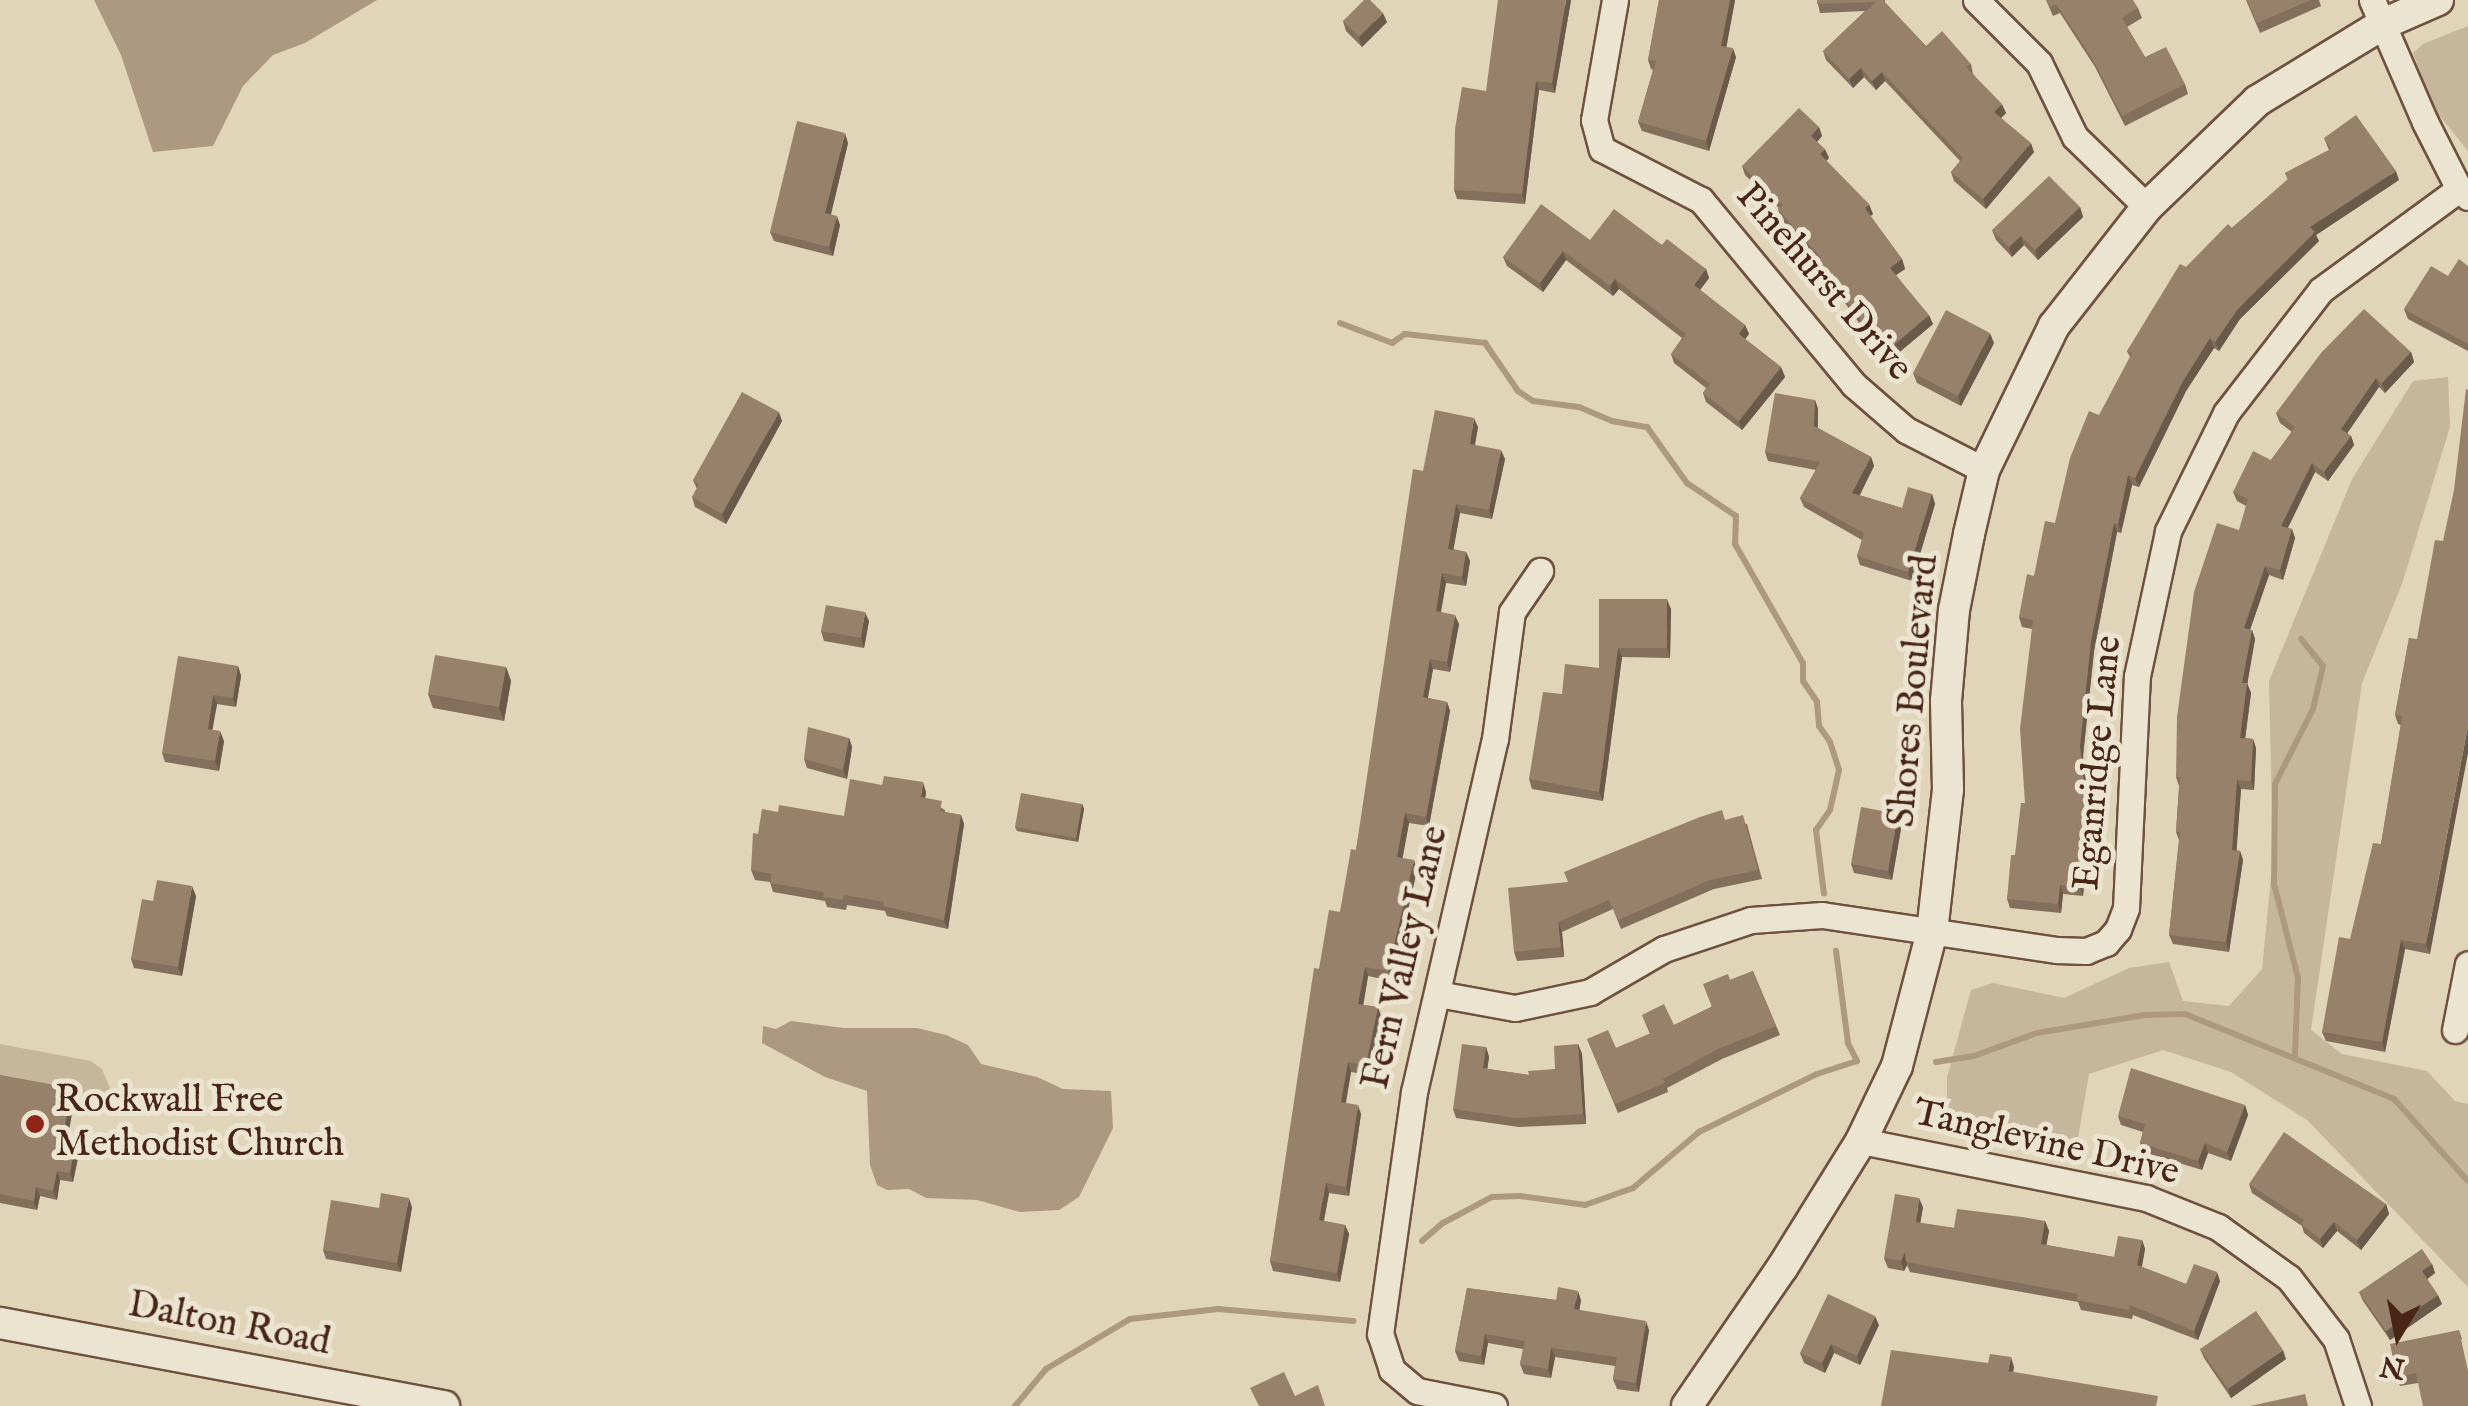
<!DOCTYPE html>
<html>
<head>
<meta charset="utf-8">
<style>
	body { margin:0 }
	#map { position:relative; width:2468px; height:1406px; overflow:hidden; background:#e0d5b8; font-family:"IM FELL English",serif }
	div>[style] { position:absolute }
	.green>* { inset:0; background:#c6b79c }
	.water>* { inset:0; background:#ad9981 }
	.stream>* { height:6px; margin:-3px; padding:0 3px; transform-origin:3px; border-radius:3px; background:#ad9981 }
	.roads { filter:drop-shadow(2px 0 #6f513e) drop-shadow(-2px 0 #6f513e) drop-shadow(0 2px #6f513e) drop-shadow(0 -2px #6f513e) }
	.minor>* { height:25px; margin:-12.5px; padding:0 12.5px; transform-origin:12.5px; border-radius:12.5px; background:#ebe4d1 }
	.tertiary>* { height:30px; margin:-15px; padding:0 15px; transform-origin:15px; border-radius:15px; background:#ebe4d1 }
	.wall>* { inset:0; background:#836f5b }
	.shaded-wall>* { inset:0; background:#6a5a4a }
	.building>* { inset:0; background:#98816a }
	.dots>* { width:28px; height:28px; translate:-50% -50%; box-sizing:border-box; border:5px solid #ebe4d1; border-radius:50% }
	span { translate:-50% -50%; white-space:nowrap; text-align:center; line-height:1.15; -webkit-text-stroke:10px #ebe4d1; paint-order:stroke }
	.street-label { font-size:38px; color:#492515 }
	.poi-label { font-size:38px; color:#492515 }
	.left { translate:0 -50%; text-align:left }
	.north { position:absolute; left:2348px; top:1286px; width:100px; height:100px; -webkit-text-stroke:8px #ebe4d1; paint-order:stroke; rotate:190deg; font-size:28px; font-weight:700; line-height:40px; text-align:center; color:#492515 }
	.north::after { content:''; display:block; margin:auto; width:35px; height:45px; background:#492515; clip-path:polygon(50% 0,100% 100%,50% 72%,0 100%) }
</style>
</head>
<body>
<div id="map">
	<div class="green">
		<div style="clip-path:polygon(2468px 26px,2468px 151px,2434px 109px,2413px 53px,2423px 44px)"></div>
		<div style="clip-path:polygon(2448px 377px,2450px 427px,2402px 584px,2362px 683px,2311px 1030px,2342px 1054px,2427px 1071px,2455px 1101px,2468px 1104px,2468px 1287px,2307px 1120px,2231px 1072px,2163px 1050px,2089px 1074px,2075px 1155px,2060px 1156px,1947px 1111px,1947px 1077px,1971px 990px,1993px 983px,2064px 998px,2129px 968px,2169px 962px,2183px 1001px,2229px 1006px,2262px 969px,2273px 857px,2269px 681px,2352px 479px,2413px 381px)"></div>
		<div style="clip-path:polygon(0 1044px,91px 1061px,102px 1069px,110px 1088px,107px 1102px,0 1083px)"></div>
	</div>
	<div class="water">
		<div style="clip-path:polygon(94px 0,377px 0,305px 43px,273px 55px,243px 86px,213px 146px,153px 152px,121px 55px)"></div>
		<div style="clip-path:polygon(791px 1021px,843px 1028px,917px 1028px,946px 1035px,968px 1045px,981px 1064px,1037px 1077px,1063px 1089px,1111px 1091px,1113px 1128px,1079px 1197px,1059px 1210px,1020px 1212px,977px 1200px,926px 1198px,909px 1189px,887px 1190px,877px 1185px,870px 1165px,867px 1091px,825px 1077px,762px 1043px,763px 1026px,776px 1029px)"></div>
	</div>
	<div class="stream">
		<div style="left:1340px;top:323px;width:56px;rotate:21deg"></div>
		<div style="left:1392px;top:343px;width:16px;rotate:-35deg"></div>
		<div style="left:1405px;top:334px;width:81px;rotate:6.4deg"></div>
		<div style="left:1485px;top:343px;width:58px;rotate:55.5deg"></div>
		<div style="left:1518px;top:391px;width:18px;rotate:34deg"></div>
		<div style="left:1533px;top:401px;width:46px;rotate:7.4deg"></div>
		<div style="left:1579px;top:407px;width:36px;rotate:23deg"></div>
		<div style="left:1612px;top:421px;width:36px;rotate:10deg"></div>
		<div style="left:1647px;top:427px;width:69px;rotate:54.5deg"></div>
		<div style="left:1687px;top:483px;width:59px;rotate:34deg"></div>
		<div style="left:1736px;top:516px;width:28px;rotate:92deg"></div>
		<div style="left:1735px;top:544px;width:137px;rotate:60.3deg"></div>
		<div style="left:1803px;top:663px;width:18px;rotate:90deg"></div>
		<div style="left:1803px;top:681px;width:25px;rotate:56deg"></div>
		<div style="left:1817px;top:702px;width:24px;rotate:85deg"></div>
		<div style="left:1819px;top:726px;width:19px;rotate:55deg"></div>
		<div style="left:1830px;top:742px;width:29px;rotate:72deg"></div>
		<div style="left:1839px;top:770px;width:41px;rotate:102.7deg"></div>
		<div style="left:1830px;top:810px;width:24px;rotate:125deg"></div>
		<div style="left:1816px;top:830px;width:64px;rotate:82.9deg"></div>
		<div style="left:2295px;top:1055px;width:77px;rotate:-87.8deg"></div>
		<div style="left:2298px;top:978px;width:97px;rotate:-104.3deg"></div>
		<div style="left:2274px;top:884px;width:100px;rotate:-89.4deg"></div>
		<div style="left:2275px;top:784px;width:84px;rotate:-63.1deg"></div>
		<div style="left:2313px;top:709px;width:44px;rotate:-76.9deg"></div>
		<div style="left:2323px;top:666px;width:35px;rotate:-129deg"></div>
		<div style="left:1936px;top:1062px;width:38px;rotate:-9deg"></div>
		<div style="left:1974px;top:1056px;width:67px;rotate:-20.1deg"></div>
		<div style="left:2037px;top:1033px;width:109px;rotate:-9.5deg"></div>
		<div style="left:2144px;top:1015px;width:41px;rotate:-1.4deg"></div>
		<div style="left:2185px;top:1014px;width:226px;rotate:22.1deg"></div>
		<div style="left:2394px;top:1099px;width:110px;rotate:47.9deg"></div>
		<div style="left:1422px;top:1241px;width:28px;rotate:-41deg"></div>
		<div style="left:1443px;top:1223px;width:55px;rotate:-28deg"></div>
		<div style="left:1492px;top:1197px;width:28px;rotate:-2deg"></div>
		<div style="left:1520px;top:1196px;width:66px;rotate:7.9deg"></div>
		<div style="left:1585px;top:1205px;width:51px;rotate:-19.5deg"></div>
		<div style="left:1633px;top:1188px;width:87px;rotate:-40.3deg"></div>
		<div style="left:1699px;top:1132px;width:131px;rotate:-26.2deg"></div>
		<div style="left:1817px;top:1074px;width:42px;rotate:-18deg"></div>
		<div style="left:1857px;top:1061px;width:20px;rotate:-117deg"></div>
		<div style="left:1848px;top:1043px;width:93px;rotate:-97.4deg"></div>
		<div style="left:1015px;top:1406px;width:48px;rotate:-50deg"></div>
		<div style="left:1046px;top:1369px;width:98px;rotate:-30.8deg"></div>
		<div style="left:1130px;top:1319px;width:89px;rotate:-6.5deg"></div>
		<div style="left:1218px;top:1309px;width:136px;rotate:5.1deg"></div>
	</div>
	<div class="roads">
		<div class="minor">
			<div style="left:1615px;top:0;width:122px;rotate:99.9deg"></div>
			<div style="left:1594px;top:120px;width:30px;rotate:75deg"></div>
			<div style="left:1602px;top:149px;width:111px;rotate:27.3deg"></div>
			<div style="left:1701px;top:200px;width:239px;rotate:50.4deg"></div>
			<div style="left:1853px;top:384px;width:70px;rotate:41deg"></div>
			<div style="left:1906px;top:430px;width:88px;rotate:27.1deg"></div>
			<div style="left:1976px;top:0;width:89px;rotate:45deg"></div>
			<div style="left:2039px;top:63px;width:82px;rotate:64.1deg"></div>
			<div style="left:2075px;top:137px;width:100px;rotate:44.2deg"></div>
			<div style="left:2372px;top:0;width:133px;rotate:66.5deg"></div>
			<div style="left:2425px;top:122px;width:75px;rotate:63.1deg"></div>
			<div style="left:2459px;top:189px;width:12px;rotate:42deg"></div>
			<div style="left:1438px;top:994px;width:78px;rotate:10.3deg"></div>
			<div style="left:1515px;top:1008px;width:77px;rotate:-12deg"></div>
			<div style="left:1590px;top:992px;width:86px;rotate:-30.2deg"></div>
			<div style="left:1664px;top:949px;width:92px;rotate:-18.4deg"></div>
			<div style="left:1751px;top:920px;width:71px;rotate:-4deg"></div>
			<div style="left:1822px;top:915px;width:238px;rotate:8.5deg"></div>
			<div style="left:2057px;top:950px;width:29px;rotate:2deg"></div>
			<div style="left:2086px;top:951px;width:22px;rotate:-22deg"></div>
			<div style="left:2106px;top:943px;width:18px;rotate:-49deg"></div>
			<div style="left:2118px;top:929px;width:22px;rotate:-69deg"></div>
			<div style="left:2126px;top:908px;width:232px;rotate:-87.3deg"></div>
			<div style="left:2137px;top:676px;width:148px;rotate:-77.9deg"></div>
			<div style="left:2168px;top:531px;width:131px;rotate:-63.8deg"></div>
			<div style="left:2226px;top:413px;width:155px;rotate:-52.3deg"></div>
			<div style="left:2321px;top:290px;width:171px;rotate:-36.2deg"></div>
			<div style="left:2455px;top:1030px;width:67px;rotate:-78.9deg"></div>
			<div style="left:1861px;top:1141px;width:291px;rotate:11.3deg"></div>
			<div style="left:2146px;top:1198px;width:78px;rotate:21.9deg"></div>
			<div style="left:2218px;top:1227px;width:87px;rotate:35.7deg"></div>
			<div style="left:2289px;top:1278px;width:77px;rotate:52.4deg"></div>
			<div style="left:2336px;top:1339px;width:71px;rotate:71.8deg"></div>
			<div style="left:1494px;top:1406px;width:78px;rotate:-169deg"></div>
			<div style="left:1417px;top:1391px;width:33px;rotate:-140deg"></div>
			<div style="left:1392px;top:1370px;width:38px;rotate:-108deg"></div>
			<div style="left:1380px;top:1334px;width:244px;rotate:-82deg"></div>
			<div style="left:1414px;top:1092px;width:362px;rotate:-77.1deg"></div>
			<div style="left:1495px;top:739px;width:128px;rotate:-82.4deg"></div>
			<div style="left:1512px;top:612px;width:50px;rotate:-55.7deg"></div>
		</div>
		<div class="tertiary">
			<div style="left:0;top:1323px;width:452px;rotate:10.6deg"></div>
			<div style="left:1687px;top:1406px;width:168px;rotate:-55.5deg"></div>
			<div style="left:1782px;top:1268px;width:150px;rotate:-58.1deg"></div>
			<div style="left:1861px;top:1141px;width:83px;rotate:-64.4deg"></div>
			<div style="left:1897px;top:1066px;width:138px;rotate:-75.4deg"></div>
			<div style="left:1932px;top:932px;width:143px;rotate:-83.6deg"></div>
			<div style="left:1948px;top:790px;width:89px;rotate:-91.3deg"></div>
			<div style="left:1946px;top:701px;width:91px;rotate:-85deg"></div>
			<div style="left:1954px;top:610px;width:77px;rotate:-78.8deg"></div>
			<div style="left:1969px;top:534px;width:66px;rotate:-76.8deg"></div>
			<div style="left:1984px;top:470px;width:160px;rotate:-64.1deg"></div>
			<div style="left:2054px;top:326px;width:151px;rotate:-52deg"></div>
			<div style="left:2147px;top:207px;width:153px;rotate:-43.9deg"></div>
			<div style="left:2257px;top:101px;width:148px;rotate:-31.4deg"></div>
			<div style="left:2383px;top:24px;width:60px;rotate:-23.6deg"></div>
		</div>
	</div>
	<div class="wall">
		<div style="clip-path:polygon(1571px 0,1555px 93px,1539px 90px,1525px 204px,1457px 199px,1454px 190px,1486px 91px)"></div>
		<div style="clip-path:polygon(1659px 0,1735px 0,1726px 47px,1736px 57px,1709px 151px,1642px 131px,1638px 122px,1653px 70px,1651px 69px,1648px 60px)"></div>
		<div style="clip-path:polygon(1817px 0,1885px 0,1885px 3px,1926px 46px,1971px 64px,1973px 74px,2006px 113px,2001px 118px,2034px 152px,1986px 209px,1954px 181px,1951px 172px,1960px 161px,1885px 81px,1876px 90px,1864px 77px,1853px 88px,1826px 60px,1823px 51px,1865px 11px,1820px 13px)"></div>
		<div style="clip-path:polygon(2046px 0,2138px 8px,2142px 18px,2127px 27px,2145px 57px,2185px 84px,2188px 94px,2125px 126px,2095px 67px,2060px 13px,2053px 16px)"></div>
		<div style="clip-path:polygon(2246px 0,2319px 0,2321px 6px,2260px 33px)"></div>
		<div style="clip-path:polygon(1343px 21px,1387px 22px,1362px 47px,1346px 31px)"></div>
		<div style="clip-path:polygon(1819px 127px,1822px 136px,1817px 142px,1829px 158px,1826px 161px,1873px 214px,1870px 216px,1902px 259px,1905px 269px,1896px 275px,1933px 324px,1890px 360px,1859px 323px,1822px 270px,1818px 260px,1781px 219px,1778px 209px,1779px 208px,1745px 175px,1742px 166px)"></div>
		<div style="clip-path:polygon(2324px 138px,2399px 180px,2316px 235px,2319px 241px,2240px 319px,2219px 351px,2214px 348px,2186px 391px,2139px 487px,2132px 485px,2121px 533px,2117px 532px,2094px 651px,2083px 756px,2090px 821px,2083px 896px,2063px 894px,2061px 913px,2010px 908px,2007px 899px,2025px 803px,2032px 629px,2022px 627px,2019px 617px,2034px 576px,2055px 523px,2130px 357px,2127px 351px,2186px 267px,2288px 180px,2285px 173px,2329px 150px)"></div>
		<div style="clip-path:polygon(848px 143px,831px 214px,840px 225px,833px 256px,774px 241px,770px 232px)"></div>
		<div style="clip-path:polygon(2080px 207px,2083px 217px,2038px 260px,2024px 245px,2012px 257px,1996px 240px,1992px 230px)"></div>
		<div style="clip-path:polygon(1590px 240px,1662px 245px,1706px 269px,1709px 278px,1700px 290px,1745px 325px,1749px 334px,1745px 339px,1781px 367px,1785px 377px,1742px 430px,1706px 402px,1703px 393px,1706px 388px,1674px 363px,1671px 354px,1682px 338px,1619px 289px,1613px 296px,1566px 260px,1543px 292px,1507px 266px,1503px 257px)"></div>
		<div style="clip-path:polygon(2468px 266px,2468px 351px,2408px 319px,2404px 309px,2448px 276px)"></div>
		<div style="clip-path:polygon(1994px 343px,1961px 406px,1917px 383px,1913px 373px)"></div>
		<div style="clip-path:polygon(2411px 352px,2414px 362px,2385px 393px,2379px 387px,2347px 433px,2351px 436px,2354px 445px,2328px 481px,2315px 472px,2288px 528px,2292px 529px,2295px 538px,2283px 580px,2269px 575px,2250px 630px,2252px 630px,2255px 639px,2247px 683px,2251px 693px,2245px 738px,2253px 739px,2256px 748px,2254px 790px,2241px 789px,2236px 850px,2240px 851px,2243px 860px,2229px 952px,2173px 944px,2169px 935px,2179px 840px,2176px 832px,2179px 786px,2176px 777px,2246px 506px,2237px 501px,2233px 492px,2271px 460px,2292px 432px,2280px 423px,2276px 413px)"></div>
		<div style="clip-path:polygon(1815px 400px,1818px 409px,1818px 428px,1871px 457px,1874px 466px,1859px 495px,1902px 508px,1932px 494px,1935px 504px,1912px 581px,1860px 565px,1857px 556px,1862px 540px,1804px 507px,1800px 498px,1816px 470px,1768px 461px,1765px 452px)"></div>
		<div style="clip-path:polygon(782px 421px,726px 524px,695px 507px,692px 497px,697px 489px,693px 480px)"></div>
		<div style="clip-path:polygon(1478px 427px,1475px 445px,1505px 459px,1492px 519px,1460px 513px,1453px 549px,1466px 552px,1470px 561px,1466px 586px,1446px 583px,1441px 612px,1459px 624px,1450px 672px,1433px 669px,1428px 698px,1447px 702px,1450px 711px,1429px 826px,1409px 823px,1402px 858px,1417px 870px,1392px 981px,1368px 976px,1363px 1005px,1378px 1007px,1381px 1016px,1369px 1075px,1351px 1072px,1346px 1103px,1361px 1114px,1349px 1196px,1329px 1193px,1324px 1221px,1345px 1225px,1349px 1234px,1340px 1282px,1273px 1271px,1270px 1261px,1319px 969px,1340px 912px,1356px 850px,1423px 471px)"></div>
		<div style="clip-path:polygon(1599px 599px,1671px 609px,1670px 658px,1622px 657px,1603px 801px,1532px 789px,1529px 779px,1562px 694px,1599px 668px)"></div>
		<div style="clip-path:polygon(869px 621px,864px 648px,824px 641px,821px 631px)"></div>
		<div style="clip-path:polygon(2409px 638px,2430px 954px,2405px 949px,2385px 1052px,2326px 1041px,2322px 1032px,2381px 844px,2401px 725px,2398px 724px,2395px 715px)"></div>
		<div style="clip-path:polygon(238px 666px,241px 676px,236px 707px,217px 704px,212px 730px,224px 741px,219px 771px,165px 762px,162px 753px)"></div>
		<div style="clip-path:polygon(506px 667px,511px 681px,504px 721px,433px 708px,428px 694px)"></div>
		<div style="clip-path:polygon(849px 738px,852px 747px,847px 779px,807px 768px,804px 759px)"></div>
		<div style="clip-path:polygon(926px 792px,925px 798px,945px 810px,945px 812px,961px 815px,964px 824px,948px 929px,887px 916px,885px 911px,847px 905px,846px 910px,827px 907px,825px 901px,773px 892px,770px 882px,755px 880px,751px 870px,758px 834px,778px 812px,844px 816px)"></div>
		<div style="clip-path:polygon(1082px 804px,1084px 809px,1078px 842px,1017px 831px,1015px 827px)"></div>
		<div style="clip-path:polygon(1725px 820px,1747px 824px,1762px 879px,1714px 889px,1621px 929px,1613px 909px,1562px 932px,1564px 957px,1517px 961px,1514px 952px,1568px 882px)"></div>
		<div style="clip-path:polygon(1902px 823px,1892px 880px,1854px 873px,1851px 864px)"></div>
		<div style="clip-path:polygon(196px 896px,182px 976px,134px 968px,131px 959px,153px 901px)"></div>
		<div style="clip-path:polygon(1753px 971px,1780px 1035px,1722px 1059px,1667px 1088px,1668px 1092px,1618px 1113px,1587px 1039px,1616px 1048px,1650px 1034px,1642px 1015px,1674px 1025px,1711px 1007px,1730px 980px)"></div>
		<div style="clip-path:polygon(1578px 1044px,1582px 1054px,1586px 1124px,1519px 1127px,1456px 1118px,1453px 1109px,1486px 1047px,1489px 1057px,1487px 1069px,1529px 1075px,1555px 1069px)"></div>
		<div style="clip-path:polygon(0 1075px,75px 1097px,67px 1142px,79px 1153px,73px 1182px,60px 1180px,57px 1200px,40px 1196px,37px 1210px,0 1203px)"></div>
		<div style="clip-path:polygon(2245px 1105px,2248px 1115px,2231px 1161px,2208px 1153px,2202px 1170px,2143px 1152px,2140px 1143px,2143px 1132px,2121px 1125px,2118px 1116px)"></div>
		<div style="clip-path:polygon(2249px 1184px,2386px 1204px,2389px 1214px,2361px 1250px,2337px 1231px,2323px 1248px,2304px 1233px,2302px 1226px,2252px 1193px)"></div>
		<div style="clip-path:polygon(412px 1207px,401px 1272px,326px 1259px,323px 1250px,379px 1208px)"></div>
		<div style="clip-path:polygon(1923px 1207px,1920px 1223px,1954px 1228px,2045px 1221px,2049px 1231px,2046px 1245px,2114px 1257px,2142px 1240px,2145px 1249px,2142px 1267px,2186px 1284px,2220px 1281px,2198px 1340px,2133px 1315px,2132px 1319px,2081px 1310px,2078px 1302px,1910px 1272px,1907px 1265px,1904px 1271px,1888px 1268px,1884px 1258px)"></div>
		<div style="clip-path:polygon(2432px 1264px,2435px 1273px,2427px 1279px,2442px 1304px,2390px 1340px,2363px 1301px,2359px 1292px)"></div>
		<div style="clip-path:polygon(1467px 1288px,1556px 1300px,1581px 1300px,1579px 1310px,1649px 1330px,1639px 1392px,1617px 1389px,1613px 1379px,1615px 1366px,1555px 1357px,1551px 1378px,1524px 1374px,1520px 1364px,1523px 1349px,1488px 1343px,1484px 1365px,1459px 1361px,1455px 1351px)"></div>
		<div style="clip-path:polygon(1879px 1325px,1860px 1365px,1834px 1353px,1825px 1373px,1804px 1363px,1800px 1353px)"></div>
		<div style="clip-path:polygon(2459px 1330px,2462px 1339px,2418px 1383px,2400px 1386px,2397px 1377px)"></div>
		<div style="clip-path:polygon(2200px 1349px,2286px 1359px,2231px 1398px,2204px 1358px)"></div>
	</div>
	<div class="shaded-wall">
		<div style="clip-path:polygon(1566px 0,1571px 0,1555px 93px,1552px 83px)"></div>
		<div style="clip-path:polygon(1730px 0,1735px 0,1725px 55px,1721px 46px)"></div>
		<div style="clip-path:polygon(1383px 13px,1387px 22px,1362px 47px,1359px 37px)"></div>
		<div style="clip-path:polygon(1733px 48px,1736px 57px,1709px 151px,1706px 141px)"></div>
		<div style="clip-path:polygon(1861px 68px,1864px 77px,1853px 88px,1849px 79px)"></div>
		<div style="clip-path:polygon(1882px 72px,1885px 81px,1876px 90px,1872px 81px)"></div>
		<div style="clip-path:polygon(1536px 81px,1539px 90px,1525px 204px,1522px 194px)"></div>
		<div style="clip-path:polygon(2002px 104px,2006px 113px,1998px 121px,1994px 112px)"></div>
		<div style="clip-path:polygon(1819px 127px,1822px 136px,1814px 145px,1811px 136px)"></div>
		<div style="clip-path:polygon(845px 133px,848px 143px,829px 222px,825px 213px)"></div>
		<div style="clip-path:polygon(2031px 143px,2034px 152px,1986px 209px,1983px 199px)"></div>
		<div style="clip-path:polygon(1825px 149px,1829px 158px,1823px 164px,1820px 154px)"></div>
		<div style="clip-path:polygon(2396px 171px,2399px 180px,2316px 235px,2319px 241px,2240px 319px,2219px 351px,2215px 342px,2237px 310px,2310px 227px)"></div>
		<div style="clip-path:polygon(1869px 204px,1873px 214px,1868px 218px,1865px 208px)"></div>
		<div style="clip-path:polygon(2080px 207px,2083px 217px,2038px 260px,2035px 250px)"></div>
		<div style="clip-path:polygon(837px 216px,840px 225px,833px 256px,829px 247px)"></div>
		<div style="clip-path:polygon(2021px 236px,2024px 245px,2012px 257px,2009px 247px)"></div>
		<div style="clip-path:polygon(1563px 251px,1566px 260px,1543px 292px,1540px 283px)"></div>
		<div style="clip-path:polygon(1902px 259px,1905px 269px,1893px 277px,1890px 268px)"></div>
		<div style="clip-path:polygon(1706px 269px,1709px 278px,1697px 294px,1694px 285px)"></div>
		<div style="clip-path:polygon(1615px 279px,1619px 289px,1613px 296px,1610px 286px)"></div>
		<div style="clip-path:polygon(1929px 315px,1933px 324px,1890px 360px,1887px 351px)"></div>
		<div style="clip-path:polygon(1745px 325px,1749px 334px,1742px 343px,1739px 334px)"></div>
		<div style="clip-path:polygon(1990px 333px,1994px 343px,1961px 406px,1958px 396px)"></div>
		<div style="clip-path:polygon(2210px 338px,2214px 348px,2186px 391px,2139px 487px,2135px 478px,2183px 381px)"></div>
		<div style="clip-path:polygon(2411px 352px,2414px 362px,2385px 393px,2382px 383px)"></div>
		<div style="clip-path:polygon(1781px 367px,1785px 377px,1742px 430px,1739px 421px)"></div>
		<div style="clip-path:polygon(2376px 378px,2379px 387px,2344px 438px,2341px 429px)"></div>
		<div style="clip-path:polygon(1815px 400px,1818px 409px,1817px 435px,1814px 426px)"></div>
		<div style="clip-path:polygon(779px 412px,782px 421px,726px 524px,722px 514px)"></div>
		<div style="clip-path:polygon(1474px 418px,1478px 427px,1473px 453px,1470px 444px)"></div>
		<div style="clip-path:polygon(2351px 436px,2354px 445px,2328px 481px,2324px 472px)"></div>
		<div style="clip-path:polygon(1501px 450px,1505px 459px,1492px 519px,1489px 510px)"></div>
		<div style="clip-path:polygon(1871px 457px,1874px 466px,1856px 503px,1852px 493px)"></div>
		<div style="clip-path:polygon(2312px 463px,2315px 472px,2284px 535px,2281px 526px)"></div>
		<div style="clip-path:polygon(2128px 475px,2132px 485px,2121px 533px,2118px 524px)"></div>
		<div style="clip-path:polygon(1932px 494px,1935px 504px,1912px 581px,1908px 572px)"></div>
		<div style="clip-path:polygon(1456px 504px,1460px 513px,1452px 558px,1448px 549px)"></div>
		<div style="clip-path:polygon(2114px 523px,2117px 532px,2094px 651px,2083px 756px,2090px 821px,2083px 896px,2080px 887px,2080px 746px,2091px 641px)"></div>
		<div style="clip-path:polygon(2292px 529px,2295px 538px,2283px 580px,2280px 570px)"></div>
		<div style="clip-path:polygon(1466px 552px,1470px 561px,1466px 586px,1462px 577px)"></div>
		<div style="clip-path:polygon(2265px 566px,2269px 575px,2247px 638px,2244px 628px)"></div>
		<div style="clip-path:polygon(1442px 573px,1446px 583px,1439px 621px,1436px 611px)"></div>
		<div style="clip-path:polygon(1667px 599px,1671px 609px,1670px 658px,1667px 648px)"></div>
		<div style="clip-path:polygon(865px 612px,869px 621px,864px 648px,861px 638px)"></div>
		<div style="clip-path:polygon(1455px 615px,1459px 624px,1450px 672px,1447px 662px)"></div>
		<div style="clip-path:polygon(2252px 630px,2255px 639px,2246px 692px,2242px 683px)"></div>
		<div style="clip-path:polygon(1618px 648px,1622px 657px,1603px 801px,1599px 792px)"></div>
		<div style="clip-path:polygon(1430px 659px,1433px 669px,1426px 707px,1423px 697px)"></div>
		<div style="clip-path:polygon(238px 666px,241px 676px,236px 707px,233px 698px)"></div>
		<div style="clip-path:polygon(506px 667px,511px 681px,504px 721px,499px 707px)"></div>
		<div style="clip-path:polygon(2247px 683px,2251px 693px,2244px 748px,2240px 738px)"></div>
		<div style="clip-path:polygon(213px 695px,217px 704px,211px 738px,208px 729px)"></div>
		<div style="clip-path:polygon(1447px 702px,1450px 711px,1429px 826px,1426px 817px)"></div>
		<div style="clip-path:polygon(2468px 726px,2468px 753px,2430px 954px,2426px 944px)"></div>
		<div style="clip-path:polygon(220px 731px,224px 741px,219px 771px,215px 761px)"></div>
		<div style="clip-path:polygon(849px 738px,852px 747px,847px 779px,843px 770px)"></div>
		<div style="clip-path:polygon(2253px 739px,2256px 748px,2254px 790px,2251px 781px)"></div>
		<div style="clip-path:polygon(2237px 780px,2241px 789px,2236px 859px,2232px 850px)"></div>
		<div style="clip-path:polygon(923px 782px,926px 792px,924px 807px,921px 797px)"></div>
		<div style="clip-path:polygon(1082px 804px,1084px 809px,1078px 842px,1076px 838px)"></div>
		<div style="clip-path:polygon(1405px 813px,1409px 823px,1401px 867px,1397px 857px)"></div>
		<div style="clip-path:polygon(1898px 814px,1902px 823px,1892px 880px,1888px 871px)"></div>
		<div style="clip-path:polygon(961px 815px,964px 824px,948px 929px,944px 920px)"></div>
		<div style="clip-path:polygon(2240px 851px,2243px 860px,2229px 952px,2226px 942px)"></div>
		<div style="clip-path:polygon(1414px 860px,1417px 870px,1392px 981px,1388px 971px)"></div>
		<div style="clip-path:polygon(2060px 885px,2063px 894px,2061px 913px,2058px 904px)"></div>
		<div style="clip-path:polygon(192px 886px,196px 896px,182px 976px,178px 967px)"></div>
		<div style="clip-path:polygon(1558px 922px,1562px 932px,1564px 957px,1561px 947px)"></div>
		<div style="clip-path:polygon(2401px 940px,2405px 949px,2385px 1052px,2382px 1042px)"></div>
		<div style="clip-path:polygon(1365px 967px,1368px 976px,1362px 1013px,1358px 1004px)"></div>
		<div style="clip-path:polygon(1378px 1007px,1381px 1016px,1369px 1075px,1366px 1065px)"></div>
		<div style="clip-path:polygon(1578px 1044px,1582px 1054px,1586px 1124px,1583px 1114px)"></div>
		<div style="clip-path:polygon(1486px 1047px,1489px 1057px,1486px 1078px,1483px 1068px)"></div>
		<div style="clip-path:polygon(1348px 1062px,1351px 1072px,1344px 1111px,1341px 1102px)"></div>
		<div style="clip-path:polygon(72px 1088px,75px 1097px,65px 1150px,62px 1141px)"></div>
		<div style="clip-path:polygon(1358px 1105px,1361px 1114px,1349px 1196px,1346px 1187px)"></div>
		<div style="clip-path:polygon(2245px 1105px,2248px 1115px,2231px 1161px,2227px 1152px)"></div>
		<div style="clip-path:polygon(2205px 1143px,2208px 1153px,2202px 1170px,2198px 1161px)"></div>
		<div style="clip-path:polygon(75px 1144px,79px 1153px,73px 1182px,70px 1173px)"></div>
		<div style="clip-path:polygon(57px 1171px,60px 1180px,57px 1200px,53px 1191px)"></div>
		<div style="clip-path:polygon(1326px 1183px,1329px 1193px,1322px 1229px,1319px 1220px)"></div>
		<div style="clip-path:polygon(36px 1187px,40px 1196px,37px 1210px,34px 1201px)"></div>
		<div style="clip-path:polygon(409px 1198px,412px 1207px,401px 1272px,397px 1263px)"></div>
		<div style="clip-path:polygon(1919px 1198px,1923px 1207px,1919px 1231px,1916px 1222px)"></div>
		<div style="clip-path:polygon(2386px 1204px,2389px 1214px,2361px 1250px,2357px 1240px)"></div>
		<div style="clip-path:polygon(2045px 1221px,2049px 1231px,2045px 1253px,2041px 1244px)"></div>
		<div style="clip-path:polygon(2334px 1222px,2337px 1231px,2323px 1248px,2320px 1239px)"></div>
		<div style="clip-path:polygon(1345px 1225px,1349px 1234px,1340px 1282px,1337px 1273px)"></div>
		<div style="clip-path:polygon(2142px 1240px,2145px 1249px,2140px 1274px,2137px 1265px)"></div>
		<div style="clip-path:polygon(1905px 1252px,1907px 1265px,1904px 1271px,1901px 1261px)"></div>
		<div style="clip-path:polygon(2432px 1264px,2435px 1273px,2425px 1281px,2422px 1271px)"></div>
		<div style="clip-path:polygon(2217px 1272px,2220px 1281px,2198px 1340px,2194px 1331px)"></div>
		<div style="clip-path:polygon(1578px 1291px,1581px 1300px,1578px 1319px,1574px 1309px)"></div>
		<div style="clip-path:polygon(2438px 1295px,2442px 1304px,2390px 1340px,2386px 1331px)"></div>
		<div style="clip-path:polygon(1875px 1316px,1879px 1325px,1860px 1365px,1857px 1356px)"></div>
		<div style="clip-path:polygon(1646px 1321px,1649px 1330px,1639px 1392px,1636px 1383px)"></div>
		<div style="clip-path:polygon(1485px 1334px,1488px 1343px,1484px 1365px,1481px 1356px)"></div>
		<div style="clip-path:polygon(1831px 1344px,1834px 1353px,1825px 1373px,1822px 1363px)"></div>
		<div style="clip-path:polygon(1551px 1348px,1555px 1357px,1551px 1378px,1548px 1369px)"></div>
		<div style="clip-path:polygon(2283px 1350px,2286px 1359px,2231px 1398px,2228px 1389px)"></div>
		<div style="clip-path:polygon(2011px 1357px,2014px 1367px,2012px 1380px,2008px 1371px)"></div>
	</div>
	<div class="building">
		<div style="clip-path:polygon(1364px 0,1370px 0,1383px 13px,1359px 37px,1343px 21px)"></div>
		<div style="clip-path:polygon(1498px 0,1566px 0,1552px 83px,1536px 81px,1522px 194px,1454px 190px,1455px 129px,1462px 87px,1486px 91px)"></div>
		<div style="clip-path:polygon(1659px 0,1730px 0,1721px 46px,1733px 48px,1706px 141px,1638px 122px,1656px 61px,1648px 60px)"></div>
		<div style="clip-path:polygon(1817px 0,1883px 0,1926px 46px,1942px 31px,1971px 64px,1966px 67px,2002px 104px,1994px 112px,2031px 143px,1983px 199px,1951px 172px,1963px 158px,1882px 72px,1872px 81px,1861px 68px,1849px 79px,1823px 51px,1876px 2px,1817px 4px)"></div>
		<div style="clip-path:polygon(2047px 0,2133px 0,2138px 8px,2122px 18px,2145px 57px,2166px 47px,2185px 84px,2122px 116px,2092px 58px,2056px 4px,2050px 7px)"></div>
		<div style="clip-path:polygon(2247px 0,2311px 0,2257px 23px)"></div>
		<div style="clip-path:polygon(1799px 108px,1819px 127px,1811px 136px,1825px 149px,1820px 154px,1869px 204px,1865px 208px,1902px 259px,1890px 268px,1929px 315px,1887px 351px,1856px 314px,1818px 261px,1821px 258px,1778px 209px,1783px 205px,1742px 166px)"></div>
		<div style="clip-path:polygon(2356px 115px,2396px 171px,2310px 227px,2315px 232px,2237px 310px,2215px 342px,2210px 338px,2183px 381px,2135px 478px,2128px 475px,2118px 524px,2114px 523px,2091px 641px,2080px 746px,2087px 811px,2080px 887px,2060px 885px,2058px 904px,2007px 899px,2011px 855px,2015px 855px,2021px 803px,2025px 803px,2020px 729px,2033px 620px,2019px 617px,2027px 574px,2034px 576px,2045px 521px,2055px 523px,2070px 458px,2089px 411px,2099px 415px,2132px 353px,2127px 351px,2180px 264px,2186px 267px,2228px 224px,2232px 228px,2288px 179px,2285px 173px,2331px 149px,2324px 138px)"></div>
		<div style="clip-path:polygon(797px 121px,845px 133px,825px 213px,837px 216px,829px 247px,770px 232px)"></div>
		<div style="clip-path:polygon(2049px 176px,2080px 207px,2035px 250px,2021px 236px,2009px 247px,1992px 230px)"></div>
		<div style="clip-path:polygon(1541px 204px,1590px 240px,1614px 209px,1662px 245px,1667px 239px,1706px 269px,1694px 285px,1745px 325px,1739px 334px,1781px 367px,1739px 421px,1703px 393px,1710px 384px,1671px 354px,1686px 334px,1615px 279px,1610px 286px,1563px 251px,1540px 283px,1503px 257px)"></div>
		<div style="clip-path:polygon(2459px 259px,2468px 266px,2468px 344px,2404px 309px,2431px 266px,2448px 276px)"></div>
		<div style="clip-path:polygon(2364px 309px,2411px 352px,2382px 383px,2376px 378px,2341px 429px,2351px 436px,2324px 472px,2312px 463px,2281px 526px,2292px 529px,2280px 570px,2265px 566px,2244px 628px,2252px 630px,2242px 683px,2247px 683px,2240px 738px,2253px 739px,2251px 781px,2237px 780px,2232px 850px,2240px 851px,2226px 942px,2169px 935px,2180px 832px,2176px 832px,2180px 777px,2176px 777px,2177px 717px,2194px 592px,2217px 523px,2239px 530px,2248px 499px,2233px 492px,2253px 451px,2271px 460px,2295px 427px,2276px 413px,2321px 353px)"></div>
		<div style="clip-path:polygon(1946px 310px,1990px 333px,1958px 396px,1913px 373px)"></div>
		<div style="clip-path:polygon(2466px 389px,2468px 390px,2468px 726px,2426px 944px,2401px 940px,2382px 1042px,2322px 1032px,2339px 937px,2350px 939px,2373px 843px,2381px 844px,2402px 716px,2395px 715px,2409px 638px,2417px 639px,2435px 540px,2443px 541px,2454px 490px)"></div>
		<div style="clip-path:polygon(742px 392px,779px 412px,722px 514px,692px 497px,699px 484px,693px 480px)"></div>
		<div style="clip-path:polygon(1775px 393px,1815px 400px,1814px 426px,1871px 457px,1852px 493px,1902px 508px,1908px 487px,1932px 494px,1908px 572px,1857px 556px,1864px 533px,1800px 498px,1820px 462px,1765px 452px)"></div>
		<div style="clip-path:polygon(1435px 410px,1474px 418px,1470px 444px,1501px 450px,1489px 510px,1456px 504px,1448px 549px,1466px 552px,1462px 577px,1442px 573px,1436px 611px,1455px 615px,1447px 662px,1430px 659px,1423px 697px,1447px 702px,1426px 817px,1405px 813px,1397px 857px,1414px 860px,1388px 971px,1365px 967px,1358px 1004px,1378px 1007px,1366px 1065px,1348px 1062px,1341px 1102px,1358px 1105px,1346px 1187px,1326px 1183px,1319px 1220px,1345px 1225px,1337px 1273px,1270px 1261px,1314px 968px,1319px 969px,1329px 910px,1340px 912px,1351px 849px,1356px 850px,1413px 469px,1423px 471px)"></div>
		<div style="clip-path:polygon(1599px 599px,1667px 599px,1667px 648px,1618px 648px,1599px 792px,1529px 779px,1543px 692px,1562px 694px,1565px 664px,1599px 668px)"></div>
		<div style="clip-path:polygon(826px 605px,865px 612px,861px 638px,821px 631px)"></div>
		<div style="clip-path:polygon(435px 655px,506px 667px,499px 707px,428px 694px)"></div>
		<div style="clip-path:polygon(178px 656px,238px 666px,233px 698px,213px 695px,208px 729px,220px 731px,215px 761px,162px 753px)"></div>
		<div style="clip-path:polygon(808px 727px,849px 738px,843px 770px,804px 759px)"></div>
		<div style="clip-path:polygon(884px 776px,923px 782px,921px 797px,942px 801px,940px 811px,961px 815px,944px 920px,883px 906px,884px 902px,844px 895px,843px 900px,823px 897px,824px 892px,770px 883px,772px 874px,751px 870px,753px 833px,758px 834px,762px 809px,778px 812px,779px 805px,844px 816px,850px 779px,882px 785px)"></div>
		<div style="clip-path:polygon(1021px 793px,1082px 804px,1076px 838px,1015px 827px)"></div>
		<div style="clip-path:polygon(1861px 807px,1898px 814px,1888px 871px,1851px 864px)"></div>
		<div style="clip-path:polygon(1722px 810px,1725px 820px,1743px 815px,1758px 870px,1710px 880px,1618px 920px,1609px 900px,1558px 922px,1561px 947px,1514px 952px,1508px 888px,1568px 882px,1564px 872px,1700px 817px)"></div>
		<div style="clip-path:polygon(157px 880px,192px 886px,178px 967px,131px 959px,142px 899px,153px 901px)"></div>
		<div style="clip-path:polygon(1753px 971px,1776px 1026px,1718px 1049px,1663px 1079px,1665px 1083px,1615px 1104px,1587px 1039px,1608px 1030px,1616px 1048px,1651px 1033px,1642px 1015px,1664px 1004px,1674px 1025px,1712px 1007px,1703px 984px,1728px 974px,1730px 980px)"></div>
		<div style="clip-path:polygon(1462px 1044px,1486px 1047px,1483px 1068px,1529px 1075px,1528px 1071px,1555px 1069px,1554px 1046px,1578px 1044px,1583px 1114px,1516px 1118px,1453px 1109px)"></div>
		<div style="clip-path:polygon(2131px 1068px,2245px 1105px,2227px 1152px,2205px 1143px,2198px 1161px,2140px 1143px,2145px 1124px,2118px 1116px)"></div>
		<div style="clip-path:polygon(0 1075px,72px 1088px,62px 1141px,75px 1144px,70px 1173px,57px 1171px,53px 1191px,36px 1187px,34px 1201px,0 1194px)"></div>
		<div style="clip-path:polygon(2284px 1132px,2386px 1204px,2357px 1240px,2334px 1222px,2320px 1239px,2301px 1224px,2304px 1220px,2249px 1184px)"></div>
		<div style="clip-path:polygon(381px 1193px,409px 1198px,397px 1263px,323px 1250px,331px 1200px,379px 1208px)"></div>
		<div style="clip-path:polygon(1895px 1194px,1919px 1198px,1916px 1222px,1954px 1228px,1957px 1209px,2022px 1217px,2045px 1221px,2041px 1244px,2114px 1257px,2118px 1236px,2142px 1240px,2137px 1265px,2186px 1284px,2194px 1264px,2217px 1272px,2194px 1331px,2130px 1305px,2129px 1310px,2077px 1300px,2078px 1294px,1906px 1262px,1905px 1252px,1901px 1261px,1884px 1258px)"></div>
		<div style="clip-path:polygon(2422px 1249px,2432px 1264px,2422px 1271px,2438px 1295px,2386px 1331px,2359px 1292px)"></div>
		<div style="clip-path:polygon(1558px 1287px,1578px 1291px,1574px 1309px,1646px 1321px,1636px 1383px,1613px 1379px,1617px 1357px,1551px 1348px,1548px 1369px,1520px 1364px,1525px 1341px,1485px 1334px,1481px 1356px,1455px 1351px,1467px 1288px,1556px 1300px)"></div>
		<div style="clip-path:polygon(1828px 1294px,1875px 1316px,1857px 1356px,1831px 1344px,1822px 1363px,1800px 1353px)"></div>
		<div style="clip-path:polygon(2256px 1311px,2283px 1350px,2228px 1389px,2200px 1349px)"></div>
		<div style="clip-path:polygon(2459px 1330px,2468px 1371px,2468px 1406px,2423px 1406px,2416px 1373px,2397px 1377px,2390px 1344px)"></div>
		<div style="clip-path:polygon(1891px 1350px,1988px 1363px,1990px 1354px,2011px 1357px,2008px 1371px,2158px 1396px,2156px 1406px,1881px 1406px)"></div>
		<div style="clip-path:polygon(1284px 1372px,1295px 1396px,1318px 1385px,1325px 1406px,1259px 1406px,1250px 1388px)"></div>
		<div style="clip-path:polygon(2305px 1394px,2308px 1406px,2250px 1406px)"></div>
	</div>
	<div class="dots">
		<div style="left:35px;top:1124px;background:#8f2418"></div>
	</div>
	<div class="street-label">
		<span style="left:1823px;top:283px;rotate:49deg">Pinehurst Drive</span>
		<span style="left:1915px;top:691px;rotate:-85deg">Shores Boulevard</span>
		<span style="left:2099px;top:763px;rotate:-85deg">Eganridge Lane</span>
		<span style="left:1407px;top:958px;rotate:-77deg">Fern Valley Lane</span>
		<span style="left:2046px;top:1144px;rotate:13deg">Tanglevine Drive</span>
		<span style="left:229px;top:1325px;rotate:11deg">Dalton Road</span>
	</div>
	<div class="poi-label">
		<span class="left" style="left:55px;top:1124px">Rockwall Free<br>Methodist Church</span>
	</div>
	<div class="north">N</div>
</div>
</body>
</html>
